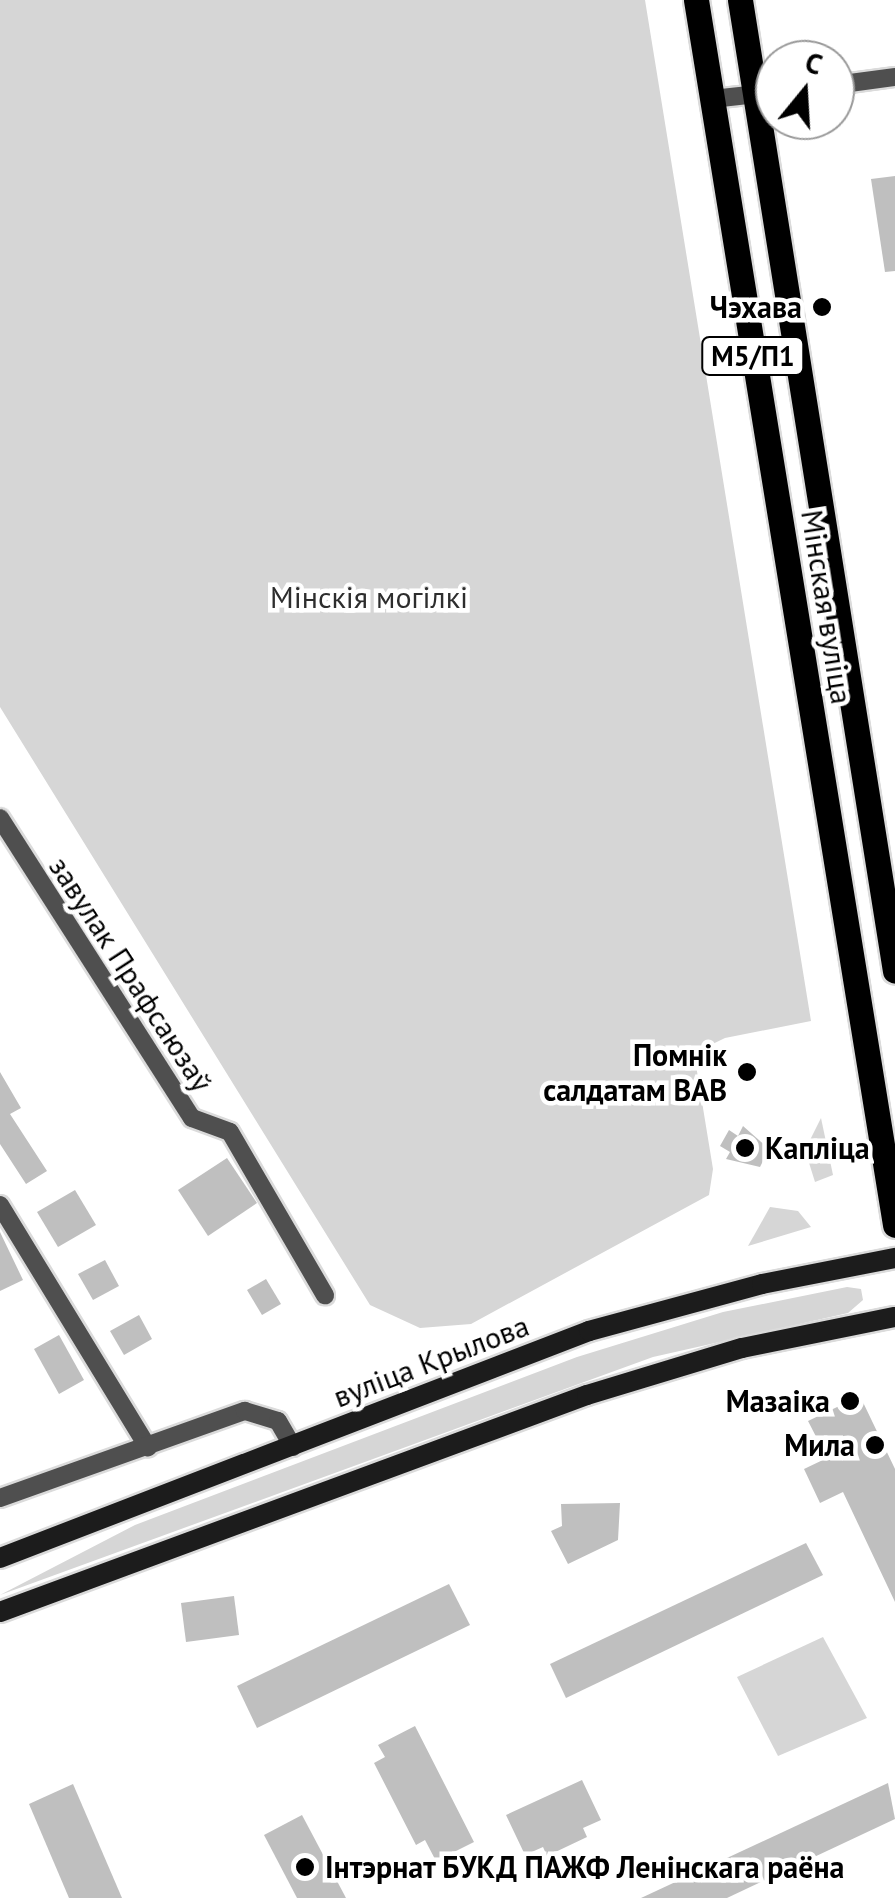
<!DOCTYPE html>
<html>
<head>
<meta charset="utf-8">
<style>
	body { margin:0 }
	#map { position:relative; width:895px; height:1898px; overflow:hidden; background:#fff; font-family:"PT Sans",sans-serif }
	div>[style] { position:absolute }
	.green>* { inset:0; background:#d6d6d6 }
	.building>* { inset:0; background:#bfbfbf }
	.roads { filter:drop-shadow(2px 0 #dbdbdb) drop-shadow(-2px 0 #dbdbdb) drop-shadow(0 2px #dbdbdb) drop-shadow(0 -2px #dbdbdb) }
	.minor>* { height:18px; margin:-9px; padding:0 9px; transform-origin:9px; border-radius:9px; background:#4f4f4f }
	.secondary>* { height:20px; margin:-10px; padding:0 10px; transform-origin:10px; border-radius:10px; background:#1c1c1c }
	.primary>* { height:25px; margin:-12.5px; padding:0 12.5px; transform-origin:12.5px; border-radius:12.5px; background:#000 }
	.dots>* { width:28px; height:28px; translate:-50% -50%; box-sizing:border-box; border:5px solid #fff; border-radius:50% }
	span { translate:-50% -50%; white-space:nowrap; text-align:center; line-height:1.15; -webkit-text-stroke:9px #fff; paint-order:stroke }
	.shield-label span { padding:2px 8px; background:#fff; border:2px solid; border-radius:8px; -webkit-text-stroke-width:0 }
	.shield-label { font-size:28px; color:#000; font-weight:700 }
	.poi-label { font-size:30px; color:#000; font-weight:700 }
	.right { translate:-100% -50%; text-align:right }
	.left { translate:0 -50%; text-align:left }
	.park-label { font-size:30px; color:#2d2d2d }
	.street-label { font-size:30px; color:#000 }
	.north { position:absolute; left:755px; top:40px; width:100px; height:100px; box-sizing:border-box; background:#fff; border:2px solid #999; border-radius:50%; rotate:18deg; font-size:28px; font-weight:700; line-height:40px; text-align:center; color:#000 }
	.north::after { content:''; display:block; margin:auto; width:35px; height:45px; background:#000; clip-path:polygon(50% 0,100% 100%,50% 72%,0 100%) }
</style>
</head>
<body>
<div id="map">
	<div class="green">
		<div style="clip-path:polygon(0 0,645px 0,811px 1021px,725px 1038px,694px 1053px,713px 1169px,709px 1195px,471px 1324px,420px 1328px,370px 1305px,0 707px)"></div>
		<div style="clip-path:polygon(821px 1118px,833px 1175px,815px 1182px,805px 1150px)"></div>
		<div style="clip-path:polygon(770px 1207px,798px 1211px,811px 1227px,748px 1246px)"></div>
		<div style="clip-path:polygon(847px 1287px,861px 1289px,863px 1300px,848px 1313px,653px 1357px,0 1595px,135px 1525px,577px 1357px,723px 1312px)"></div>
		<div style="clip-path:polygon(823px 1637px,867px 1718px,778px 1756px,737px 1677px)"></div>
	</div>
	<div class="building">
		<div style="clip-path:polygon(895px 176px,895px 271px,885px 272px,871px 179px)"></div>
		<div style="clip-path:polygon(0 1072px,21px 1108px,10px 1114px,47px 1171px,26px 1184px,0 1144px)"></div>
		<div style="clip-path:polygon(743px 1126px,769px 1149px,760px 1167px,726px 1159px,730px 1152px,720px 1146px,729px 1130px,738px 1136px)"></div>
		<div style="clip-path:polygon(227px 1158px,257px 1203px,208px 1236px,178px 1190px)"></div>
		<div style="clip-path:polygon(75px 1190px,96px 1225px,58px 1247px,37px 1212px)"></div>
		<div style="clip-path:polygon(0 1232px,23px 1280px,0 1291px)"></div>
		<div style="clip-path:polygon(105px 1260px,119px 1286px,93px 1300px,78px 1274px)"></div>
		<div style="clip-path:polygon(266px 1279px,281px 1304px,262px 1315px,247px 1290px)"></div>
		<div style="clip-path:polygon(139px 1315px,152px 1339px,124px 1355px,110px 1331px)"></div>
		<div style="clip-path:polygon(59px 1335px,84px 1380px,59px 1394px,34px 1349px)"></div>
		<div style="clip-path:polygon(860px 1396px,895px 1469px,895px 1602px,843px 1492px,820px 1503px,804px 1469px,827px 1458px,808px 1421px)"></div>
		<div style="clip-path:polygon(620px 1503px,618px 1540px,568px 1564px,551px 1531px,562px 1526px,561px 1504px)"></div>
		<div style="clip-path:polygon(806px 1543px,823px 1575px,566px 1698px,550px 1664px)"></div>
		<div style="clip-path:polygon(449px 1584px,470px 1625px,257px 1728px,237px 1686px)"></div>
		<div style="clip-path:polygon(234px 1596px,239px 1635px,186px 1642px,181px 1603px)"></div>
		<div style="clip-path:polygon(415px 1726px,474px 1842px,436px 1861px,425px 1840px,416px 1845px,374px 1763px,385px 1757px,378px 1745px)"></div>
		<div style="clip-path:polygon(582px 1780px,601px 1820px,583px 1828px,587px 1837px,547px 1856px,543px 1847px,525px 1855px,506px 1815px)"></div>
		<div style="clip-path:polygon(888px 1783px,895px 1819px,727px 1898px,641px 1898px)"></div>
		<div style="clip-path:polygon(73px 1784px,122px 1898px,69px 1898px,29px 1804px)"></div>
		<div style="clip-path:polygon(302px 1815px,346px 1898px,297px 1898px,264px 1835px)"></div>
	</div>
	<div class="roads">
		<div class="minor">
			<div style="left:835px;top:85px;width:61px;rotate:-7.6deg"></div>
			<div style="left:712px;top:99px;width:63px;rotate:-6.3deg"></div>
			<div style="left:0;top:818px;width:356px;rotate:57.4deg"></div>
			<div style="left:192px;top:1118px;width:40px;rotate:20.2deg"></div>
			<div style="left:230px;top:1132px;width:189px;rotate:59.8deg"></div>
			<div style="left:0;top:1205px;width:284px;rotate:58.6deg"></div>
			<div style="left:0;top:1498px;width:260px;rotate:-19.6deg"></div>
			<div style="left:245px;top:1411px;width:34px;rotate:17deg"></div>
			<div style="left:278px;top:1421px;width:30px;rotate:60deg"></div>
		</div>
		<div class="secondary">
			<div style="left:0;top:1558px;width:631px;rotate:-21.08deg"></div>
			<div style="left:589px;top:1331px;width:179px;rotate:-15.2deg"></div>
			<div style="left:762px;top:1284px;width:136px;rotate:-11.1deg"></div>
			<div style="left:0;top:1612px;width:626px;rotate:-20.29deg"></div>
			<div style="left:587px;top:1395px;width:162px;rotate:-16.9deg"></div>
			<div style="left:742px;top:1348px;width:156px;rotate:-11.5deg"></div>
		</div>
		<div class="primary">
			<div style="left:696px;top:0;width:1241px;rotate:80.77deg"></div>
			<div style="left:740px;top:0;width:983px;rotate:80.93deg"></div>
		</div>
	</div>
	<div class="dots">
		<div style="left:822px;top:307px;background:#000"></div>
		<div style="left:747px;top:1072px;background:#000"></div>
		<div style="left:745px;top:1148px;background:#000"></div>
		<div style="left:850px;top:1401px;background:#000"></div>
		<div style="left:875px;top:1445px;background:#000"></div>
		<div style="left:305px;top:1867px;background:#000"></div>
	</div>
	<div class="shield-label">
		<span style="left:753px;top:356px">М5/П1</span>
	</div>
	<div class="poi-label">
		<span class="right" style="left:802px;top:307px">Чэхава</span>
		<span class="right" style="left:727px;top:1072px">Помнік<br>салдатам ВАВ</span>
		<span class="left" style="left:765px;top:1148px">Капліца</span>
		<span class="right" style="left:830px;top:1401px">Мазаіка</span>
		<span class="right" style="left:855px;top:1445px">Мила</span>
		<span class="left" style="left:325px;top:1867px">Інтэрнат БУКД ПАЖФ Ленінскага раёна</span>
	</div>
	<div class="park-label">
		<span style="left:369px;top:597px">Мінскія могілкі</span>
	</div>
	<div class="street-label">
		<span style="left:827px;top:607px;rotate:81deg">Мінская вуліца</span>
		<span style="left:131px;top:974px;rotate:57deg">завулак Прафсаюзаў</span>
		<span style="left:431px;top:1361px;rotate:-21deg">вуліца Крылова</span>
	</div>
	<div class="north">С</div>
</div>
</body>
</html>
